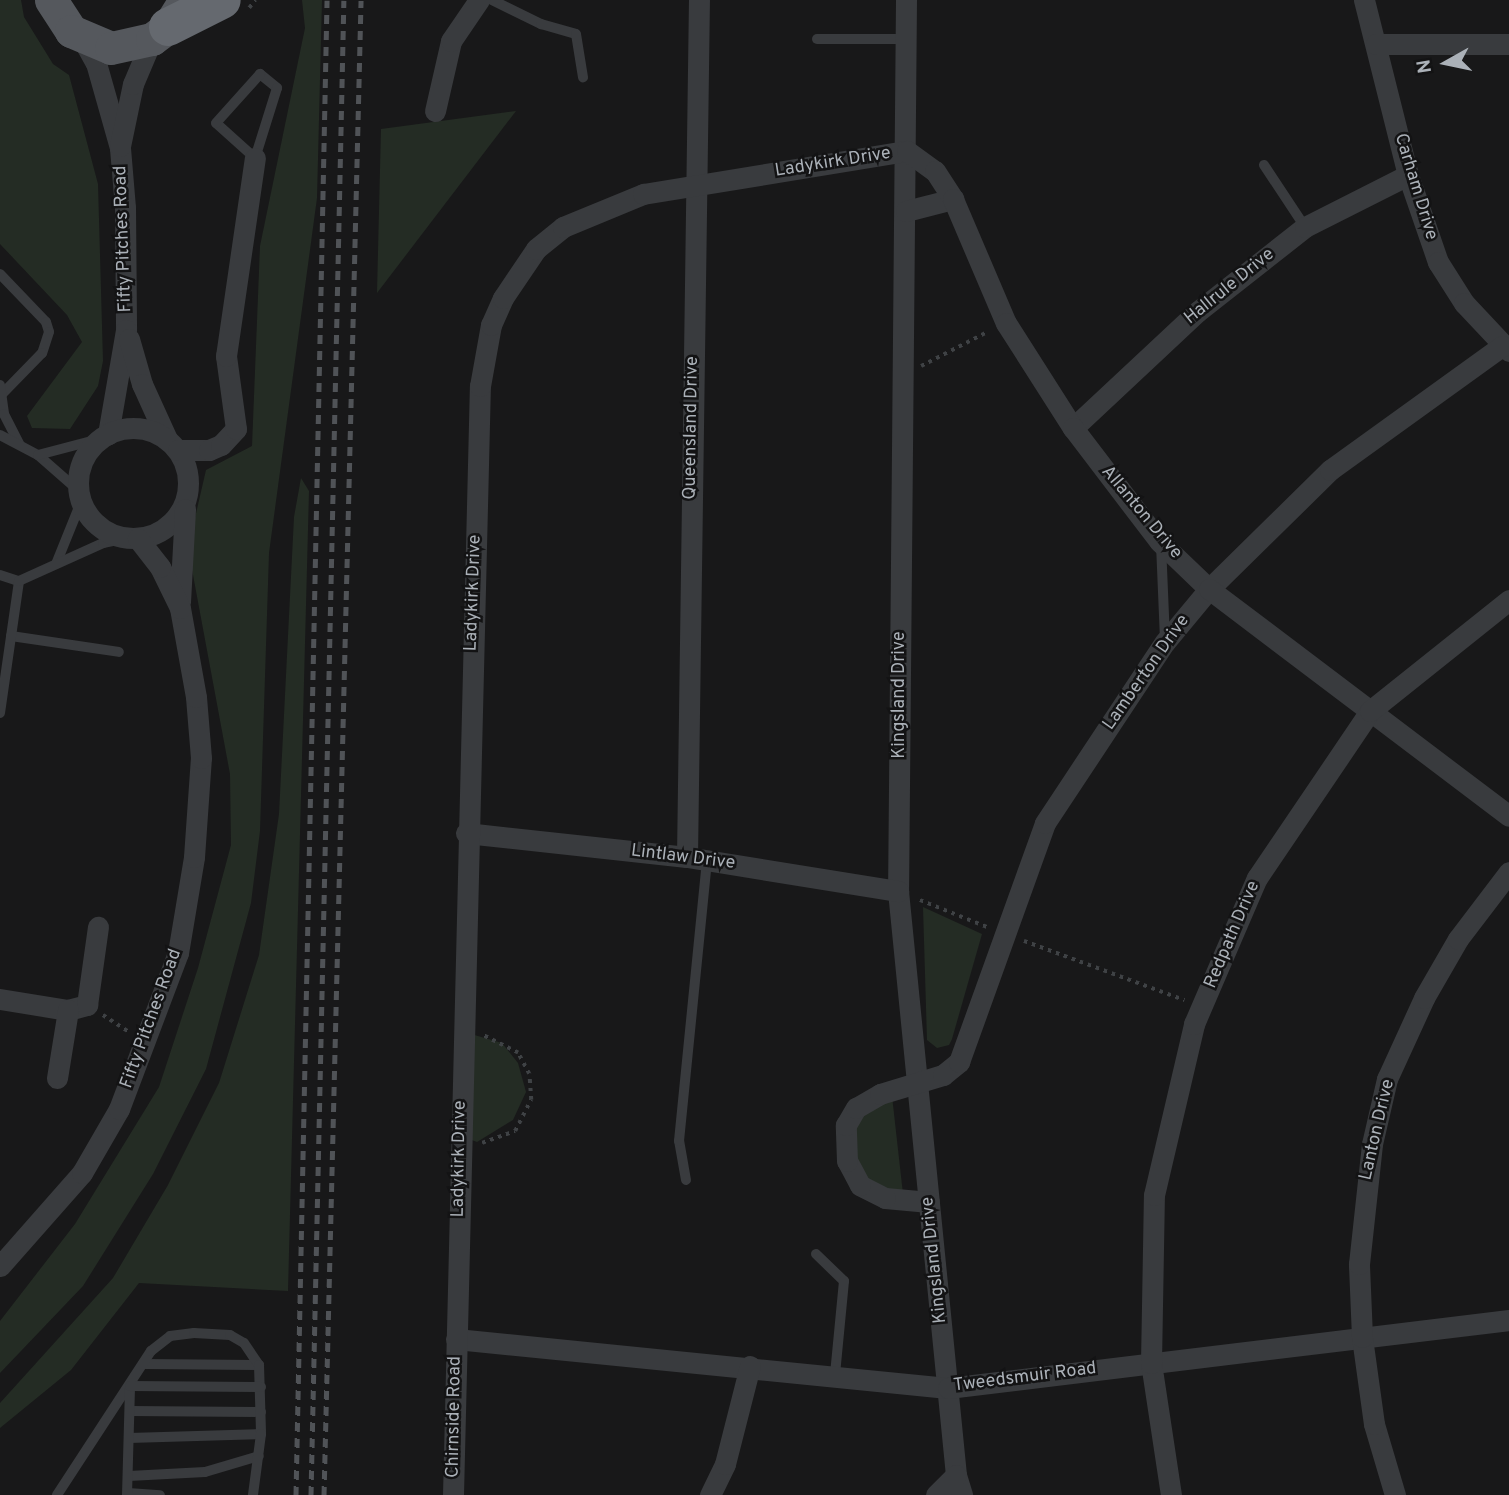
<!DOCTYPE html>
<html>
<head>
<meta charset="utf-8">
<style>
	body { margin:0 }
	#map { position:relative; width:1509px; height:1495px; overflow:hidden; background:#181819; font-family:Overpass,sans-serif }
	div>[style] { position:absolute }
	.green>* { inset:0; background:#242c24 }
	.path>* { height:3.5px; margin-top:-1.75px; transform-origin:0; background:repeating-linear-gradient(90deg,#3f4245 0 3.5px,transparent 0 8.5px) }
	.lane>* { height:10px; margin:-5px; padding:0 5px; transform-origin:5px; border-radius:5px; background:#393b3e }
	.street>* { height:21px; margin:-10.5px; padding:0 10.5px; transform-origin:10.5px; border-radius:10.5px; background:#393b3e }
	.street>.ring { margin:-10.5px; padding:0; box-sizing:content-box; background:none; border:21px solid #393b3e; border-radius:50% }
	.primary>* { height:33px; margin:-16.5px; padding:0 16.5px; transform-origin:16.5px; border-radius:16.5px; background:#55585d }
	.highway>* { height:38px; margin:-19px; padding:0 19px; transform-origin:19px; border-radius:19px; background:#65696f }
	.rail>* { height:5px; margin-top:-2.5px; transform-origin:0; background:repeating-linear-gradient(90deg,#505357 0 9px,transparent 0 16px) }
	span { translate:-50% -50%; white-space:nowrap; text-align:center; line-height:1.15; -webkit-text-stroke:5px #131314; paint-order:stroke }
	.street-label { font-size:18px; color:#abb1b8 }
	.north { position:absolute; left:1411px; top:28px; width:70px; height:70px; -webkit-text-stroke:5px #131314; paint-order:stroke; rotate:261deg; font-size:19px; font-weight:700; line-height:28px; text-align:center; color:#abb1b8 }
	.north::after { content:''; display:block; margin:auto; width:24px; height:32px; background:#abb1b8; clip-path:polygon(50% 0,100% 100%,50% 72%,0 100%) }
</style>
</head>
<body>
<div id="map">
	<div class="green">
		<div style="clip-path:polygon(0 0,21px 0,24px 17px,53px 64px,69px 75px,98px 184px,103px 361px,98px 386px,70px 429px,32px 428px,27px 416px,82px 342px,67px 315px,0 244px)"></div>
		<div style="clip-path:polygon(302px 0,322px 0,317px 198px,269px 553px,260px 831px,251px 903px,206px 1069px,153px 1174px,83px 1286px,0 1373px,0 1321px,75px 1224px,159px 1087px,198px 968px,231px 845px,230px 774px,188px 548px,206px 470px,252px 446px,260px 246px,305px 28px)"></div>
		<div style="clip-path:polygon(516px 111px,377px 293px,381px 129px)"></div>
		<div style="clip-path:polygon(301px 478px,309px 491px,288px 1291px,139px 1283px,71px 1370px,0 1428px,0 1403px,113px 1278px,168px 1185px,219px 1083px,259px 955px,279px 814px,294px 517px)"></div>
		<div style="clip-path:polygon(923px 907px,982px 934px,952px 1039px,949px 1045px,937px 1048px,927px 1040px)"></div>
		<div style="clip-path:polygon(471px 1034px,502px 1043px,518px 1063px,526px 1092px,513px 1120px,477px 1142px,469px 1139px)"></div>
		<div style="clip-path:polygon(892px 1096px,903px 1194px,863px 1183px,852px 1161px,856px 1115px)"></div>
	</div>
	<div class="path">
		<div style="left:249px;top:8px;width:10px;rotate:-53deg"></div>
		<div style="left:921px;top:366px;width:76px;rotate:-27.2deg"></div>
		<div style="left:920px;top:900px;width:72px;rotate:21.9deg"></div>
		<div style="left:1024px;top:941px;width:171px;rotate:20.2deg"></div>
		<div style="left:103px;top:1015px;width:31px;rotate:33deg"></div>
		<div style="left:482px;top:1143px;width:35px;rotate:-20deg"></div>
		<div style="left:515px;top:1131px;width:35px;rotate:-63deg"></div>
		<div style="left:531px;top:1100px;width:26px;rotate:-94deg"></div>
		<div style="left:529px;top:1074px;width:24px;rotate:-118deg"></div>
		<div style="left:518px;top:1053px;width:40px;rotate:-153.4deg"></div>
	</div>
	<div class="lane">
		<div style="left:492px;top:0;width:55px;rotate:26.1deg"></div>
		<div style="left:541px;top:24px;width:36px;rotate:16deg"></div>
		<div style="left:576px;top:34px;width:44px;rotate:80.8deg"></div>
		<div style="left:817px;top:39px;width:89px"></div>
		<div style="left:260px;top:74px;width:22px;rotate:39deg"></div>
		<div style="left:277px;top:88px;width:73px;rotate:107.4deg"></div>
		<div style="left:255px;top:158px;width:52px;rotate:-138.1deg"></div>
		<div style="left:216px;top:123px;width:66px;rotate:-48.1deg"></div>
		<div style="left:1264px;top:165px;width:74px;rotate:56.5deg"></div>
		<div style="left:0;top:274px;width:66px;rotate:46.2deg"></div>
		<div style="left:46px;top:322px;width:10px;rotate:73deg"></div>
		<div style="left:49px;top:332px;width:22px;rotate:108deg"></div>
		<div style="left:42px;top:353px;width:60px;rotate:134.3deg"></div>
		<div style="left:0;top:385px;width:29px;rotate:82deg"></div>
		<div style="left:4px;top:414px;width:34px;rotate:63deg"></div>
		<div style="left:0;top:435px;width:43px;rotate:27.8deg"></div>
		<div style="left:38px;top:455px;width:53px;rotate:41.2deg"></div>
		<div style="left:38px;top:455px;width:63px;rotate:-14.7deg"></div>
		<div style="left:1161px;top:544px;width:95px;rotate:87.6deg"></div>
		<div style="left:56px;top:564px;width:67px;rotate:-68deg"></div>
		<div style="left:0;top:575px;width:20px;rotate:18deg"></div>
		<div style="left:11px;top:636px;width:109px;rotate:8.4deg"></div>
		<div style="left:0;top:713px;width:133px;rotate:-81.8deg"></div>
		<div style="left:19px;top:581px;width:92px;rotate:-24.3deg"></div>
		<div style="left:103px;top:543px;width:24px;rotate:-12deg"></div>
		<div style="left:686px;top:1180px;width:40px;rotate:-100deg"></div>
		<div style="left:679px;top:1141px;width:282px;rotate:-84.3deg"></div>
		<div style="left:816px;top:1254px;width:39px;rotate:44deg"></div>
		<div style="left:844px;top:1281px;width:94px;rotate:95.5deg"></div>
		<div style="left:143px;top:1364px;width:116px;rotate:0.5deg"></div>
		<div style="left:130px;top:1411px;width:131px;rotate:0.4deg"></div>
		<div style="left:129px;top:1438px;width:132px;rotate:-1.7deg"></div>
		<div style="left:129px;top:1476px;width:76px;rotate:-3deg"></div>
		<div style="left:205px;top:1472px;width:56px;rotate:-16.5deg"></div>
		<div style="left:128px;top:1493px;width:32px;rotate:4deg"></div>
		<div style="left:57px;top:1495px;width:172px;rotate:-56.9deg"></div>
		<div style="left:151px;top:1351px;width:24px;rotate:-38deg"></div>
		<div style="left:170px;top:1336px;width:24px;rotate:-7deg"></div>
		<div style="left:194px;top:1333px;width:36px;rotate:3deg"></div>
		<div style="left:230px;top:1335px;width:16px;rotate:30deg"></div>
		<div style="left:244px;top:1343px;width:27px;rotate:56deg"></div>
		<div style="left:259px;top:1365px;width:69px;rotate:88.3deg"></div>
		<div style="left:261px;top:1434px;width:62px;rotate:97.5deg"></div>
		<div style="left:127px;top:1495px;width:109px;rotate:-88.4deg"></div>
		<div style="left:130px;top:1386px;width:131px;rotate:0.4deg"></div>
	</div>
	<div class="street">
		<div style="left:906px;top:0;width:891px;rotate:90.51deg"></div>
		<div style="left:898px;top:891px;width:587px;rotate:84.33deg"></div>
		<div style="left:956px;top:1475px;width:21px;rotate:73deg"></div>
		<div style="left:1364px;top:0;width:180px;rotate:75.9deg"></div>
		<div style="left:1408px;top:175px;width:92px;rotate:71deg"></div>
		<div style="left:1438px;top:262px;width:49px;rotate:57.6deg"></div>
		<div style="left:1464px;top:303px;width:66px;rotate:46.8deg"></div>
		<div style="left:83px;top:40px;width:26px;rotate:61deg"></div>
		<div style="left:96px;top:63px;width:88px;rotate:74.2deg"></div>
		<div style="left:120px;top:148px;width:59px;rotate:85.2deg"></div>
		<div style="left:125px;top:207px;width:123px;rotate:89.5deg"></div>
		<div style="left:126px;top:330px;width:106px;rotate:99.8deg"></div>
		<div style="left:1376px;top:44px;width:133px"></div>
		<div style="left:435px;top:111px;width:72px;rotate:-77.1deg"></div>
		<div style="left:451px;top:41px;width:50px;rotate:-55.7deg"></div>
		<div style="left:120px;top:146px;width:63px;rotate:-78.2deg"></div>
		<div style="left:133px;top:84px;width:49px;rotate:-67.1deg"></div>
		<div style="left:906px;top:211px;width:49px;rotate:-14.3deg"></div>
		<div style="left:129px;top:339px;width:47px;rotate:73.9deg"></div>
		<div style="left:142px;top:384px;width:60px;rotate:65.6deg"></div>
		<div class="ring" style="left:78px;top:428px;width:89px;height:89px"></div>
		<div style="left:1073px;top:428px;width:170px;rotate:-43.1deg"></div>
		<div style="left:1197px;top:312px;width:137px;rotate:-38.2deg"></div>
		<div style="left:1305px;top:227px;width:115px;rotate:-26.8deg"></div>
		<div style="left:178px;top:450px;width:31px"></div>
		<div style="left:209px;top:450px;width:13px;rotate:-23deg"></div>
		<div style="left:221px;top:445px;width:22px;rotate:-47deg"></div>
		<div style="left:236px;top:429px;width:74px;rotate:-97.8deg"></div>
		<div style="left:226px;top:356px;width:200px;rotate:-81.7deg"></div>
		<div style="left:180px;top:602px;width:93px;rotate:-86.9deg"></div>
		<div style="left:466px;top:833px;width:222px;rotate:6.2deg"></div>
		<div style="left:687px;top:857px;width:214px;rotate:9.2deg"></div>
		<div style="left:687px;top:857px;width:857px;rotate:-89.2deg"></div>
		<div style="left:0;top:999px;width:69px;rotate:9.2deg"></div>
		<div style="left:68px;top:1010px;width:20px;rotate:-15deg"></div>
		<div style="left:87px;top:1005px;width:79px;rotate:-82deg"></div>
		<div style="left:57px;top:1078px;width:69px;rotate:-80.8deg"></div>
		<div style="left:929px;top:1202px;width:44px;rotate:-174.8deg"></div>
		<div style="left:885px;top:1198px;width:28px;rotate:-153deg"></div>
		<div style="left:860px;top:1185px;width:27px;rotate:-118deg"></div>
		<div style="left:847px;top:1161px;width:36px;rotate:-92deg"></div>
		<div style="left:846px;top:1125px;width:20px;rotate:-60deg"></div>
		<div style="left:856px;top:1108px;width:28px;rotate:-30deg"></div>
		<div style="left:880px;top:1094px;width:66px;rotate:-16.8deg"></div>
		<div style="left:943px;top:1075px;width:21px;rotate:-39deg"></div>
		<div style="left:959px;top:1062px;width:254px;rotate:-70.2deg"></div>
		<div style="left:1045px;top:823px;width:217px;rotate:-56.5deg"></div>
		<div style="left:1165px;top:642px;width:69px;rotate:-50.3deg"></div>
		<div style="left:1209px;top:589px;width:170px;rotate:-44.5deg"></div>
		<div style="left:1330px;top:470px;width:212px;rotate:-35.8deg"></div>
		<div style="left:0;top:1266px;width:124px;rotate:-48.6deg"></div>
		<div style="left:82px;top:1173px;width:74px;rotate:-60deg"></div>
		<div style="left:119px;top:1109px;width:167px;rotate:-69.3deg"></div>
		<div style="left:178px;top:953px;width:97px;rotate:-80.5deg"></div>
		<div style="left:194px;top:857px;width:99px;rotate:-86deg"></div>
		<div style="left:201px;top:758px;width:61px;rotate:-94.7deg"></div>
		<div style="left:196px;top:697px;width:90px;rotate:-100.2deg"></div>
		<div style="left:180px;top:608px;width:46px;rotate:-116deg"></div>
		<div style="left:160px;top:567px;width:36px;rotate:-128deg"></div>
		<div style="left:456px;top:1339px;width:494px;rotate:5.7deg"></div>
		<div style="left:948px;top:1388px;width:565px;rotate:-6.91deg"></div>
		<div style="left:453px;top:1495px;width:1109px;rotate:-88.61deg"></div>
		<div style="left:480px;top:386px;width:62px;rotate:-79.8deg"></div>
		<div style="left:491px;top:325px;width:30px;rotate:-66deg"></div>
		<div style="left:503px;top:298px;width:59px;rotate:-56deg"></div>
		<div style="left:536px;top:249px;width:35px;rotate:-39deg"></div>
		<div style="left:563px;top:227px;width:87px;rotate:-22.4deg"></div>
		<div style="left:643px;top:194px;width:267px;rotate:-9.3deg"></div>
		<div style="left:907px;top:151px;width:34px;rotate:36deg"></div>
		<div style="left:935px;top:171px;width:33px;rotate:57deg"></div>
		<div style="left:953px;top:199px;width:135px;rotate:66.9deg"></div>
		<div style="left:1006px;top:323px;width:125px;rotate:57.5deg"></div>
		<div style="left:1073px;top:428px;width:143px;rotate:52.7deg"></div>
		<div style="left:1160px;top:542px;width:68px;rotate:43.8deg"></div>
		<div style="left:1209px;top:589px;width:376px;rotate:37.1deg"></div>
		<div style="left:710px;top:1495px;width:34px;rotate:-64deg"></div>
		<div style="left:725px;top:1464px;width:101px;rotate:-75.7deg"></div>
		<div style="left:936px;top:1495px;width:28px;rotate:-45deg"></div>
		<div style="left:1171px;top:1495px;width:134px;rotate:-98.6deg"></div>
		<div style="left:1151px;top:1363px;width:168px;rotate:-89deg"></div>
		<div style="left:1154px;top:1195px;width:176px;rotate:-76.8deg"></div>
		<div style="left:1194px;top:1024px;width:159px;rotate:-66.7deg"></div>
		<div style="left:1257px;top:878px;width:202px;rotate:-55.9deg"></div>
		<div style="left:1370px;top:711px;width:178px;rotate:-38.6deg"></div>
		<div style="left:1395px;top:1495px;width:74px;rotate:-106.5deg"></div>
		<div style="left:1374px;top:1424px;width:88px;rotate:-97.9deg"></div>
		<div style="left:1362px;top:1337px;width:73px;rotate:-92.4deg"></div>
		<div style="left:1359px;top:1264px;width:121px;rotate:-83.8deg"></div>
		<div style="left:1372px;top:1144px;width:67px;rotate:-77deg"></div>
		<div style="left:1387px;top:1079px;width:89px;rotate:-65.4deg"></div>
		<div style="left:1424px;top:998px;width:68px;rotate:-60deg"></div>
		<div style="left:1458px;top:939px;width:84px;rotate:-52.7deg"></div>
	</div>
	<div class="primary">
		<div style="left:51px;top:0;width:37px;rotate:57deg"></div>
		<div style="left:71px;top:31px;width:43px;rotate:23deg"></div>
		<div style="left:111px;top:48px;width:42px;rotate:-12.4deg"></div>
		<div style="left:152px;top:39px;width:20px;rotate:-37deg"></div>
		<div style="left:168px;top:27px;width:25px;rotate:-58deg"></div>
	</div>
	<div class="highway">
		<div style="left:168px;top:27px;width:60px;rotate:-26.6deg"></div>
	</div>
	<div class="rail">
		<div style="left:296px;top:1495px;width:1495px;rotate:-88.81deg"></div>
		<div style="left:311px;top:1495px;width:1495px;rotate:-88.74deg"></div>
		<div style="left:324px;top:1495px;width:1495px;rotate:-88.58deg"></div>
	</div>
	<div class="street-label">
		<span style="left:833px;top:163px;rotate:-9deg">Ladykirk Drive</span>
		<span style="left:1415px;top:187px;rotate:73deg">Carham Drive</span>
		<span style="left:124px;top:239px;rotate:-92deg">Fifty Pitches Road</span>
		<span style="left:1230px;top:287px;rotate:-39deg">Hallrule Drive</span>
		<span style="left:692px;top:428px;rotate:-89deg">Queensland Drive</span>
		<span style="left:1141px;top:513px;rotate:50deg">Allanton Drive</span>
		<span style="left:474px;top:593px;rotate:-88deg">Ladykirk Drive</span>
		<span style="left:1147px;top:673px;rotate:-55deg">Lamberton Drive</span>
		<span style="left:900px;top:695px;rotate:-90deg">Kingsland Drive</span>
		<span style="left:683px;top:858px;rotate:7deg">Lintlaw Drive</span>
		<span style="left:1233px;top:935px;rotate:-67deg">Redpath Drive</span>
		<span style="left:152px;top:1019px;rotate:-70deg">Fifty Pitches Road</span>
		<span style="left:1378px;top:1130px;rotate:-77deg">Lanton Drive</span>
		<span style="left:460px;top:1159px;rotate:-89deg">Ladykirk Drive</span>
		<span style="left:935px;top:1260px;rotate:-96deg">Kingsland Drive</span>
		<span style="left:1025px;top:1378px;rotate:-7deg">Tweedsmuir Road</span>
		<span style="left:455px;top:1417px;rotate:-89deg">Chirnside Road</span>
	</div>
	<div class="north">N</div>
</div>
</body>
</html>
